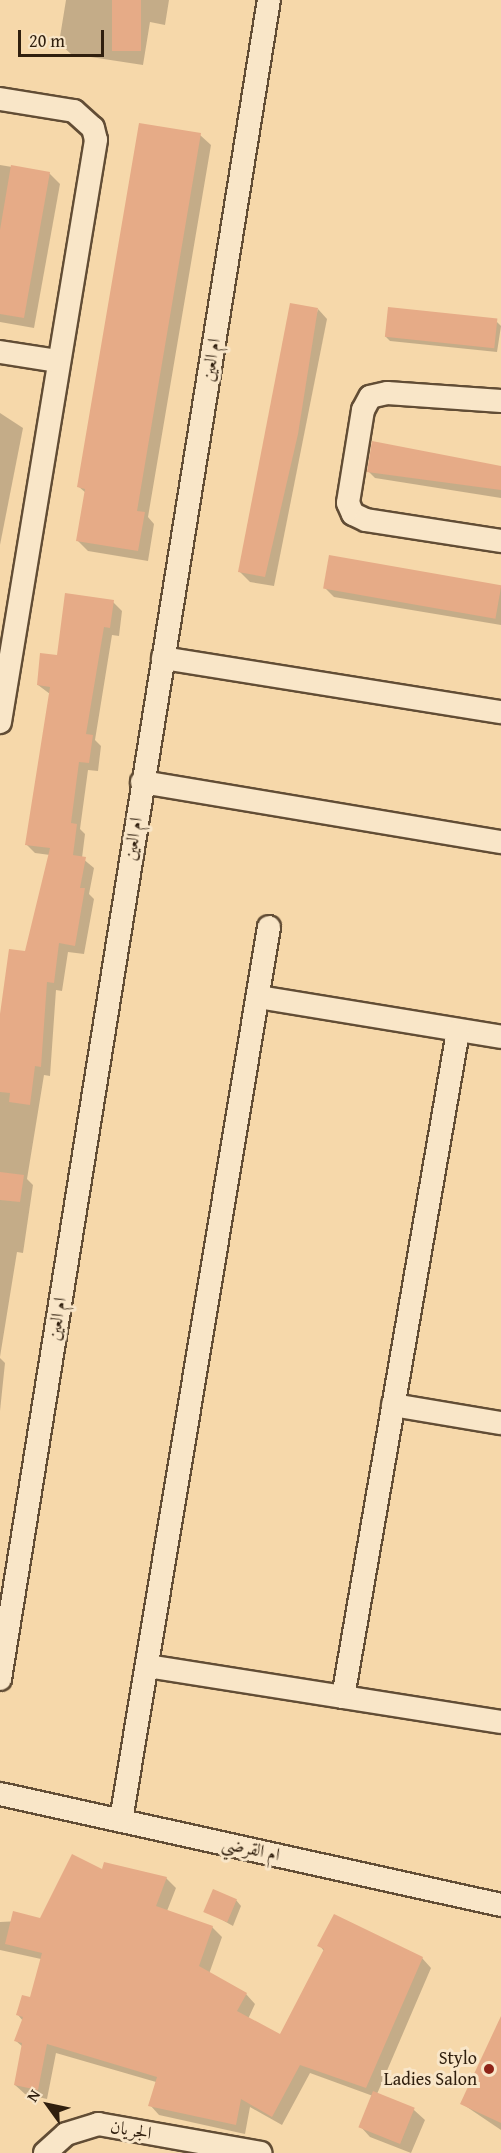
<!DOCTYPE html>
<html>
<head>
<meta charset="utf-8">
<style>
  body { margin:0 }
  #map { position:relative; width:501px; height:2153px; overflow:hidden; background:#f6d8aa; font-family:"Gentium Book Plus",Amiri,serif }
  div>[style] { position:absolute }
  .shadow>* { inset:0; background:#0003 }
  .building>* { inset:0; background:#e6ab87; transform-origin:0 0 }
  .roads { filter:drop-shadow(2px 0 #624d35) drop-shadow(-2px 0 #624d35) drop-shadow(0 2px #624d35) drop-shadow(0 -2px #624d35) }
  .street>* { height:22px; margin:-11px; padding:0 11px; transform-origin:11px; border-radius:11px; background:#f9e6c8 }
  .dots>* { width:16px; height:16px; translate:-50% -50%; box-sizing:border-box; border:3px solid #f9e6c8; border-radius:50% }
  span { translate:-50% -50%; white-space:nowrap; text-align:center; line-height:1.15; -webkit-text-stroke:6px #f9e6c8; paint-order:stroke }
  .street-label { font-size:18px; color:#301f0e }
  .poi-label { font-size:18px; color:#301f0e }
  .right { translate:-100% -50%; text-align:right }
  .north { position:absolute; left:18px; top:2075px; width:60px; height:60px; -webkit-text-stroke:4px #f9e6c8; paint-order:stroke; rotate:303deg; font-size:16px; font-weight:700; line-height:24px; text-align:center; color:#301f0e }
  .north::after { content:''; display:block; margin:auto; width:21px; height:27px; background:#301f0e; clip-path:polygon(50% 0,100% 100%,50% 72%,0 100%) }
  .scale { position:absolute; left:18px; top:30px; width:86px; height:27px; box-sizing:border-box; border:3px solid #301f0e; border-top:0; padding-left:8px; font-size:18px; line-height:21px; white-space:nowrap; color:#301f0e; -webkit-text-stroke:4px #f9e6c8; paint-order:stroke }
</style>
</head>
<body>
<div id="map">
  <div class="shadow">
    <div style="clip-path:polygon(66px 0,169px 0,165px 25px,150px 22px,143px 65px,71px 54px,59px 43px)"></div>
    <div style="clip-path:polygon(200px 135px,211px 145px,148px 517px,154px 524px,148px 561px,88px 551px,77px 540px,86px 493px,79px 487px)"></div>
    <div style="clip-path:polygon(0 165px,49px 173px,60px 184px,34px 328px,0 322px)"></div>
    <div style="clip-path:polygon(318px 309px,327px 319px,274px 586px,250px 582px,240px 572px)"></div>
    <div style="clip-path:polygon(496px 321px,501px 326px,497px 352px,390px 341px,385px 336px)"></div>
    <div style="clip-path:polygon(0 413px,23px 428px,0 545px)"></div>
    <div style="clip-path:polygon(501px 466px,501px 498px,375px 478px,368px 471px)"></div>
    <div style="clip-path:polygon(501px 587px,501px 625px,334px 597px,325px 588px)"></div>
    <div style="clip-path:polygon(113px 602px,122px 611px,119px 636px,112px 635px,95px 740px,101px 746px,98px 771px,88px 770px,80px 829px,85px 834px,82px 858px,94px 868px,89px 894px,94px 899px,84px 954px,68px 952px,62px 991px,56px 990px,50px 1076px,44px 1075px,27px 1179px,33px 1185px,23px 1253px,17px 1252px,0 1357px,0 1024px,26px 952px,50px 855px,35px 853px,26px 844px,50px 694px,38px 685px,58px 657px)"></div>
    <div style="clip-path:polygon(0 1358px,5px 1363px,0 1411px)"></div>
    <div style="clip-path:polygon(103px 1871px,166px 1878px,176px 1888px,167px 1911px,212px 1927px,222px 1937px,209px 1974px,246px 1994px,255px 2004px,248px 2019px,281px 2036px,324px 1951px,319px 1945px,422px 1958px,431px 1968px,377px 2094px,414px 2110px,425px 2120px,411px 2153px,370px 2137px,360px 2126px,373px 2096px,310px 2073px,282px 2125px,250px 2107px,245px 2134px,159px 2115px,150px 2105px,156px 2082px,56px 2053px,47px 2099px,25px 2094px,15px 2085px,23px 2047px,16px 2041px,23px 2021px,18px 2015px,31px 1999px,41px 1959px,0 1950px,0 1922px,41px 1920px)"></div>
    <div style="clip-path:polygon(236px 1900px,241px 1906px,233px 1926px,206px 1911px)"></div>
    <div style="clip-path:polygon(501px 2036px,501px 2130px,461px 2103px)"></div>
  </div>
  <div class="building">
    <div style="left:112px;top:0;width:29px;height:51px"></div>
    <div style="clip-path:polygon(139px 123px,201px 133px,137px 511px,145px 512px,138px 551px,76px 541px,85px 489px,77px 487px)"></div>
    <div style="clip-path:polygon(11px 165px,50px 172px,24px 318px,0 314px,0 230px)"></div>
    <div style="clip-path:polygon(290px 303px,318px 308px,298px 434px,265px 577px,238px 572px)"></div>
    <div style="left:388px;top:307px;width:110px;height:30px;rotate:6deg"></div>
    <div style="clip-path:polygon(372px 441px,501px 466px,501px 490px,367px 472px)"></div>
    <div style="left:329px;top:555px;width:175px;height:34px;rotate:10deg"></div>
    <div style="clip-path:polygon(65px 593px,114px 600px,110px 628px,104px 627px,86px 734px,93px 735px,89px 763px,79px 762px,71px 823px,77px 824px,73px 855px,86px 857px,80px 888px,85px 888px,75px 946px,59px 943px,54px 983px,47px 982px,41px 1067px,35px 1066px,30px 1105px,9px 1102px,10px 1093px,0 1092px,0 1014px,9px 949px,25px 951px,50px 848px,25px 845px,50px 687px,37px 685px,40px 653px,57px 655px)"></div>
    <div style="clip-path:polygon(0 1172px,24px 1175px,20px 1202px,0 1200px)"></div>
    <div style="clip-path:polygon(72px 1854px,102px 1869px,104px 1862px,167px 1877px,156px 1906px,213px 1926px,199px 1966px,247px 1993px,237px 2011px,280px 2034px,324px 1949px,317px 1946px,334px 1914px,423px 1957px,366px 2088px,300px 2065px,272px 2117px,241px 2099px,236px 2125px,148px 2106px,157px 2077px,47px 2044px,38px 2090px,14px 2085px,22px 2043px,14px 2041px,23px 2017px,16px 2015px,22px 1995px,30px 1997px,42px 1953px,5px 1944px,13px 1911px,40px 1918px)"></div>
    <div style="left:213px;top:1889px;width:26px;height:25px;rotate:23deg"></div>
    <div style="clip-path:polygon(501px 2016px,501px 2123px,460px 2104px)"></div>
    <div style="left:373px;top:2091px;width:45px;height:39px;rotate:22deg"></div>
  </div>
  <div class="roads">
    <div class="street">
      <div style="left:0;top:99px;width:75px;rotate:9.2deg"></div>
      <div style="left:74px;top:111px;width:25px;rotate:42deg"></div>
      <div style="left:93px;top:128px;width:12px;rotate:76deg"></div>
      <div style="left:96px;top:140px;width:590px;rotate:99.37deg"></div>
      <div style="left:0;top:352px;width:59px;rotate:8.8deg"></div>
      <div style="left:501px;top:401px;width:114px;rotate:-176deg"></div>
      <div style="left:387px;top:393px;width:17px;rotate:167deg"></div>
      <div style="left:370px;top:397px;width:15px;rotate:118deg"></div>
      <div style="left:363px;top:410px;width:94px;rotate:99.2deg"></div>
      <div style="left:348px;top:503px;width:12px;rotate:66deg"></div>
      <div style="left:353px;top:514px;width:14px;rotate:25deg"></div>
      <div style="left:366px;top:520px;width:137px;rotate:8.8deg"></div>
      <div style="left:163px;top:658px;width:342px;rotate:9.1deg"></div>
      <div style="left:142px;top:782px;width:364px;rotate:9.5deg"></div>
      <div style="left:258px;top:997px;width:246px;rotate:9.3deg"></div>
      <div style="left:393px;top:1405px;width:109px;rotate:9.5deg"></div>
      <div style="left:148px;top:1666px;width:357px;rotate:9deg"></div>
      <div style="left:0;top:1679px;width:1700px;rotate:-80.9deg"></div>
      <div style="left:343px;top:1697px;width:676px;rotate:-80.2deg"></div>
      <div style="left:0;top:1794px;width:513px;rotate:12.49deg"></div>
      <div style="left:121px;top:1820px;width:905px;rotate:-80.59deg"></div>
      <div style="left:45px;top:2153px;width:28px;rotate:-42deg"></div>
      <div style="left:66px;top:2134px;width:34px;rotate:-17deg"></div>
      <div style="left:98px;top:2124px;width:165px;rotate:10.1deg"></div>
    </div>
  </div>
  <div class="dots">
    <div style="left:489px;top:2069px;background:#8f2418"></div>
  </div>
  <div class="street-label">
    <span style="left:211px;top:360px;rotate:-81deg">ام العين</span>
    <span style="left:133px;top:839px;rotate:-81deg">ام العين</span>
    <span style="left:57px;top:1319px;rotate:-81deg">ام العين</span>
    <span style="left:251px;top:1849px;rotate:12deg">ام القرضي</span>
    <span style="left:131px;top:2130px;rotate:10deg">الجريان</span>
  </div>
  <div class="poi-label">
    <span class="right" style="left:477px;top:2069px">Stylo<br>Ladies Salon</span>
  </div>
  <div class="north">N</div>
  <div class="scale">20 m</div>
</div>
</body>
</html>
